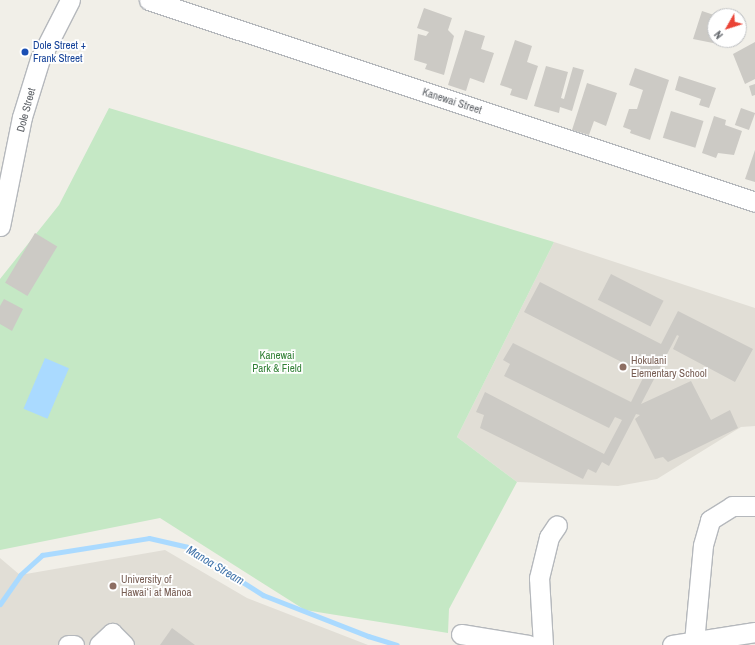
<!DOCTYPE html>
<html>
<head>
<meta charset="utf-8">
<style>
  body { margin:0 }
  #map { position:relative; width:755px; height:645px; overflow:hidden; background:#f1efe8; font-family:"Archivo Narrow",sans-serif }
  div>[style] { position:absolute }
  .education>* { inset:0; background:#e1ded6 }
  .green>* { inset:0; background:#c5e8c5 }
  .water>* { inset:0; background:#aadaff; transform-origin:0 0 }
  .stream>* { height:5px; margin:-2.5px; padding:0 2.5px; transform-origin:2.5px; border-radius:2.5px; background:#aadaff }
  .building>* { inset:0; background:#cccac5; transform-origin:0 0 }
  .roads { filter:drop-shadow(1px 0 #b5b8bc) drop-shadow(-1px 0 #b5b8bc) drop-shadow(0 1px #b5b8bc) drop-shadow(0 -1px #b5b8bc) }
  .minor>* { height:19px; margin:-9.5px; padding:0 9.5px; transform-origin:9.5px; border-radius:9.5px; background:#fff }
  .dots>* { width:11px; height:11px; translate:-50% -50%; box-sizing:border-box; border:2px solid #fff; border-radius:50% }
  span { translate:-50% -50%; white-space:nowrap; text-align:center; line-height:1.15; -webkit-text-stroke:3.5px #fff; paint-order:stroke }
  .transit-label { font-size:11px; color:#164399 }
  .left { translate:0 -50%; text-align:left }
  .street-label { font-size:11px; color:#5f6368 }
  .park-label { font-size:11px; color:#348238 }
  .education-label { font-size:11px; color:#785e54 }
  .water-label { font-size:12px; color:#4174aa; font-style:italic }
  .north { position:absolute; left:707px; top:8px; width:40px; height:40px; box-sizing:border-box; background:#fff; border:1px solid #bfc1c3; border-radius:50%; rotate:231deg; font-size:11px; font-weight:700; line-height:16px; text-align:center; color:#5f6368 }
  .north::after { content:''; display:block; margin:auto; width:14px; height:18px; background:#ea4335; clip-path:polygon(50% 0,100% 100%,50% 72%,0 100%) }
</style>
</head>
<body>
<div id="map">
  <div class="education">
    <div style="clip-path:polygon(554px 242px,755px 308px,755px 426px,741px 427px,657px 479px,618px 486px,517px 482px,457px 437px)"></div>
    <div style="clip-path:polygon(165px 550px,247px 598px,368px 645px,0 645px,0 558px,20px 575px)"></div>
  </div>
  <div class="green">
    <div style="clip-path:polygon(109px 108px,554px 242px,457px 437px,517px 482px,449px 609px,448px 633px,305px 610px,160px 518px,0 550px,0 279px,59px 205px)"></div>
  </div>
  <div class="water">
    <div style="left:45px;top:358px;width:26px;height:55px;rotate:23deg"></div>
  </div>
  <div class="stream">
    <div style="left:0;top:604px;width:35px;rotate:-55deg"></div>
    <div style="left:20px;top:575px;width:30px;rotate:-42deg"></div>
    <div style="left:42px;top:555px;width:108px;rotate:-9deg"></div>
    <div style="left:149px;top:538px;width:39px;rotate:13deg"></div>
    <div style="left:187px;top:547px;width:90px;rotate:32.3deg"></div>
    <div style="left:263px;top:595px;width:113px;rotate:21.3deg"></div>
    <div style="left:368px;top:636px;width:30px;rotate:17deg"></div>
  </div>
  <div class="building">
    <div style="clip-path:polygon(424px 8px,452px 18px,448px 30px,454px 36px,444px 75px,425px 69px,427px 64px,414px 60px,418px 34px,426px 36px,429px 32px,417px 28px)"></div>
    <div style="clip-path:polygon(702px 11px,714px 15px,715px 40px,725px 40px,723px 45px,693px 39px)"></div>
    <div style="clip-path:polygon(465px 30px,485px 36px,481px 49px,494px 53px,484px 83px,470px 78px,466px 91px,448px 85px)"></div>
    <div style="clip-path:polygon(515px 40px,532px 46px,527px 62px,538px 66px,527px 100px,510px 95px,512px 89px,500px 85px)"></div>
    <div style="clip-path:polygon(755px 42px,755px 79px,745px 84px,733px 54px)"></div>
    <div style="clip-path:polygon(546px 66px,568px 72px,561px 98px,564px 99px,573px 67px,584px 70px,572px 111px,560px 107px,559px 113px,534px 106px)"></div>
    <div style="clip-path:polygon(635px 68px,669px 80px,650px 140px,630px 133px,631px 130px,623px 127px,629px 109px,637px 109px,643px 90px,629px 85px)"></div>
    <div style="clip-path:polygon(679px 76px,716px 88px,709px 108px,699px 105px,701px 99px,675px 90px)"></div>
    <div style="clip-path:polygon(587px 83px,617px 93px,606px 126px,594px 121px,589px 135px,572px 130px)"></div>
    <div style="clip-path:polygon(755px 84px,755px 95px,752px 96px,749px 86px)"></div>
    <div style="left:741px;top:108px;width:15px;height:18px;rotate:20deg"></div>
    <div style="left:671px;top:111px;width:34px;height:28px;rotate:17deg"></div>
    <div style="clip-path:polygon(714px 116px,726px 120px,725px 125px,742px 131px,734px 155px,718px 153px,716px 158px,702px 153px)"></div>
    <div style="clip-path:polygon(755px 150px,755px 182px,745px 179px)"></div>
    <div style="left:35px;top:233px;width:26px;height:58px;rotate:31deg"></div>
    <div style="left:611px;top:274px;width:59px;height:29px;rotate:27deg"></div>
    <div style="clip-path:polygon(540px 282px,661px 344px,678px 311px,753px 349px,735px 382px,673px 349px,679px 336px,677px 335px,641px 404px,691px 381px,711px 420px,730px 410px,738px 428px,668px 462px,663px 457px,655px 459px,635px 419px,640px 415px,636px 414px,609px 466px,602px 462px,596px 473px,588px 469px,583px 479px,480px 428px,484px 415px,476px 412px,485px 392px,604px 454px,622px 420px,615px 417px,609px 428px,504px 376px,510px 364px,503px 360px,513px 343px,631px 402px,645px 374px,524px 312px)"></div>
    <div style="clip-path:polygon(4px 299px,23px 309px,12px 331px,0 324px,0 306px)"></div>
    <div style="clip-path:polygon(172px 628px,195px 645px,160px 645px)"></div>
  </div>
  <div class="roads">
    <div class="minor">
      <div style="left:149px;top:0;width:639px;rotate:18.43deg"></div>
      <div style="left:0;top:226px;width:111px;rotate:-78.6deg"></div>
      <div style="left:22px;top:117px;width:61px;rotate:-72.8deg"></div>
      <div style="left:40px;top:59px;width:66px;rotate:-63deg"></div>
      <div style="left:461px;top:634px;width:68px;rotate:9.3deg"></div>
      <div style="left:694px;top:642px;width:97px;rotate:-84.7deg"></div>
      <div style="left:703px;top:545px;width:26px;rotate:-74deg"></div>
      <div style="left:710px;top:520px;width:26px;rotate:-32deg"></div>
      <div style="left:732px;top:506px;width:23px"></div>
      <div style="left:68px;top:645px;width:6px"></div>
      <div style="left:99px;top:645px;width:18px;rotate:-43deg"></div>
      <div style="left:112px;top:633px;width:17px;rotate:45deg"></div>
      <div style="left:543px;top:645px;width:67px;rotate:-93.4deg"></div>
      <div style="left:539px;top:578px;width:42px;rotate:-76.3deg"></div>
      <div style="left:549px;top:537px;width:14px;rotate:-56deg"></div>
      <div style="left:672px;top:645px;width:84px;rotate:-8.9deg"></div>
    </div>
  </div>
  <div class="dots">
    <div style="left:25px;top:52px;background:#1a4fb4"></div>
    <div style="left:623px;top:367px;background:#8d6e63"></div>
    <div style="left:113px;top:586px;background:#8d6e63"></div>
  </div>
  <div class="transit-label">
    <span class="left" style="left:33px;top:52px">Dole Street +<br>Frank Street</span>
  </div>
  <div class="street-label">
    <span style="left:452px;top:101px;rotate:18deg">Kanewai Street</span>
    <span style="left:26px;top:110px;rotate:-75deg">Dole Street</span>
  </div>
  <div class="park-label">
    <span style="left:277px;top:362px">Kanewai<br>Park &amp; Field</span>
  </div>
  <div class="education-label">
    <span class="left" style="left:631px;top:367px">Hokulani<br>Elementary School</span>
    <span class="left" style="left:121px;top:586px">University of<br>Hawaiʻi at Mānoa</span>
  </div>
  <div class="water-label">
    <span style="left:215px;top:566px;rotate:31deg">Manoa Stream</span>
  </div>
  <div class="north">N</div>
</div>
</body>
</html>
